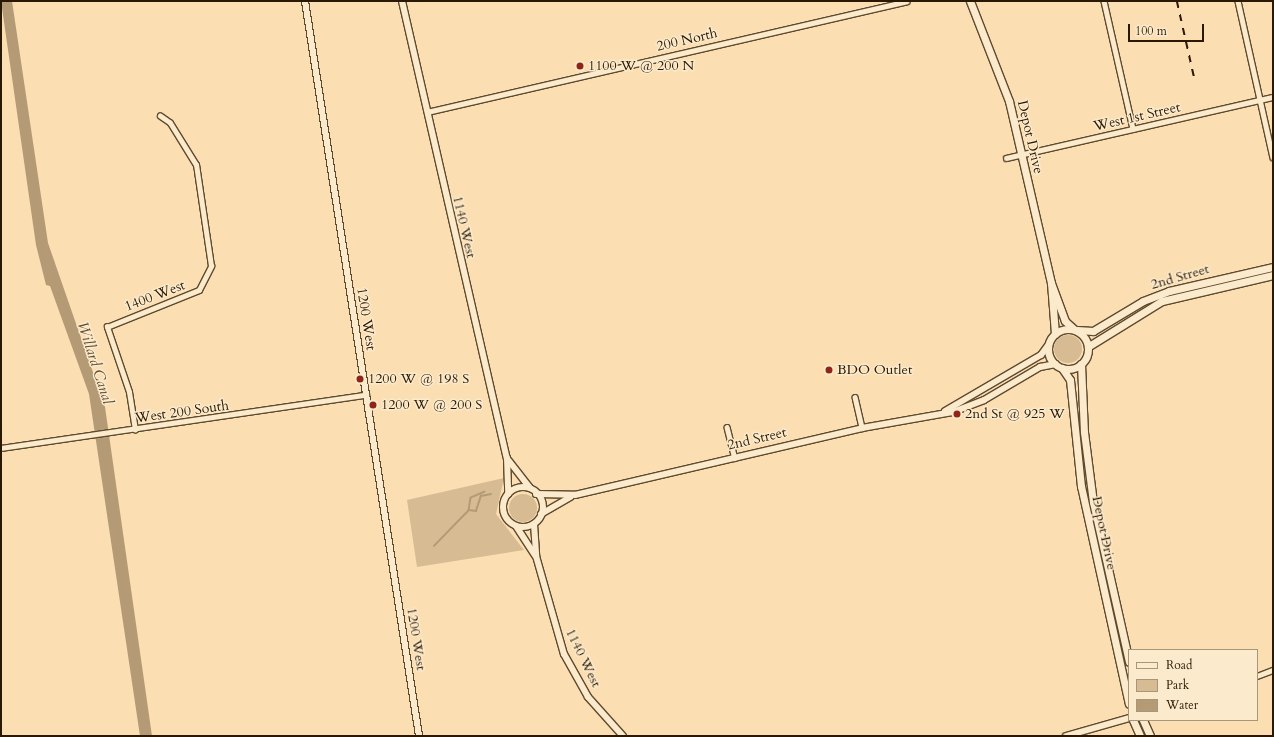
<!DOCTYPE html>
<html>
<head>
<meta charset="utf-8">
<style>
  body { margin:0 }
  #map { position:relative; width:1274px; height:737px; overflow:hidden; background:#fbdeb1; font-family:Cardo,serif }
  div>[style] { position:absolute }
  .green>* { inset:0; background:#d7bc93 }
  .round { border-radius:50% }
  .water>* { inset:0; background:#b49b76 }
  .stream>* { height:1.5px; margin:-0.75px; padding:0 0.75px; transform-origin:0.75px; border-radius:0.75px; background:#b49b76 }
  .roads { filter:drop-shadow(1px 0 #5e4a2e) drop-shadow(-1px 0 #5e4a2e) drop-shadow(0 1px #5e4a2e) drop-shadow(0 -1px #5e4a2e) }
  .minor>* { height:4.5px; margin:-2.25px; padding:0 2.25px; transform-origin:2.25px; border-radius:2.25px; background:#fceacc }
  .tertiary>* { height:6px; margin:-3px; padding:0 3px; transform-origin:3px; border-radius:3px; background:#fceacc }
  .tertiary>.ring { margin:-3px; padding:0; box-sizing:content-box; background:none; border:6px solid #fceacc; border-radius:50% }
  .secondary>* { height:7px; margin:-3.5px; padding:0 3.5px; transform-origin:3.5px; border-radius:3.5px; background:#fceacc }
  .secondary>.ring { margin:-3.5px; padding:0; box-sizing:content-box; background:none; border:7px solid #fceacc; border-radius:50% }
  .rail>* { height:1.5px; margin-top:-0.75px; transform-origin:0; background:repeating-linear-gradient(90deg,#2a1802 0 7px,transparent 0 14px) }
  .dots>* { width:11px; height:11px; translate:-50% -50%; box-sizing:border-box; border:2px solid #fceacc; border-radius:50% }
  span { translate:-50% -50%; white-space:nowrap; text-align:center; line-height:1.15; -webkit-text-stroke:3px #fceacc; paint-order:stroke }
  .street-label { font-size:14px; color:#2a1802 }
  .poi-label { font-size:14px; color:#2a1802 }
  .left { translate:0 -50%; text-align:left }
  .water-label { font-size:15px; color:#614c30; font-style:italic }
  .frame { position:absolute; inset:0; border:2px solid #2a1802; pointer-events:none }
  .legend { position:absolute; left:1128px; top:649px; width:130px; height:72px; box-sizing:border-box; background:#fceacc; border:1px solid #a8967b; margin:0; padding:5px 7px; list-style:none; font-size:12px; color:#2a1802 }
  .legend li { display:flex; align-items:center; gap:8px; height:20px }
  .legend b { width:20px; border:1px solid #a8967b }
  .scale { position:absolute; left:1128px; top:24px; width:76px; height:18px; box-sizing:border-box; border:2px solid #2a1802; border-top:0; padding-left:5px; font-size:12px; line-height:14px; white-space:nowrap; color:#2a1802; -webkit-text-stroke:3px #fceacc; paint-order:stroke }
</style>
</head>
<body>
<div id="map">
  <div class="green">
    <div class="round" style="left:1054px;top:335px;width:28px;height:28px"></div>
    <div style="clip-path:polygon(504px 478px,496px 514px,524px 550px,417px 567px,407px 500px)"></div>
    <div class="round" style="left:509px;top:494px;width:28px;height:28px"></div>
  </div>
  <div class="water">
    <div style="clip-path:polygon(1px 1px,12px 1px,48px 243px,105px 407px,152px 736px,140px 736px,89px 394px,50px 286px,46px 285px,36px 245px)"></div>
  </div>
  <div class="stream">
    <div style="left:485px;top:492px;width:15px;rotate:157deg"></div>
    <div style="left:471px;top:498px;width:12px;rotate:99deg"></div>
    <div style="left:469px;top:510px;width:7px;rotate:8deg"></div>
    <div style="left:476px;top:511px;width:16px;rotate:-72deg"></div>
    <div style="left:481px;top:496px;width:10px;rotate:-11deg"></div>
    <div style="left:434px;top:546px;width:50px;rotate:-45.8deg"></div>
  </div>
  <div class="roads">
    <div class="minor">
      <div style="left:1104px;top:1px;width:131px;rotate:77.2deg"></div>
      <div style="left:1238px;top:1px;width:160px;rotate:77.4deg"></div>
      <div style="left:427px;top:112px;width:492px;rotate:-13deg"></div>
      <div style="left:1006px;top:158px;width:274px;rotate:-12.9deg"></div>
      <div style="left:855px;top:397px;width:32px;rotate:77deg"></div>
      <div style="left:727px;top:427px;width:32px;rotate:76deg"></div>
      <div style="left:135px;top:430px;width:38px;rotate:-99deg"></div>
      <div style="left:129px;top:392px;width:69px;rotate:-108.7deg"></div>
      <div style="left:107px;top:327px;width:99px;rotate:-21.9deg"></div>
      <div style="left:199px;top:290px;width:27px;rotate:-63deg"></div>
      <div style="left:211px;top:266px;width:102px;rotate:-98.4deg"></div>
      <div style="left:196px;top:165px;width:49px;rotate:-121.8deg"></div>
      <div style="left:170px;top:123px;width:12px;rotate:-145deg"></div>
      <div style="left:1px;top:448px;width:369px;rotate:-8.3deg"></div>
      <div style="left:1257px;top:676px;width:17px;rotate:-21deg"></div>
    </div>
    <div class="tertiary">
      <div style="left:305px;top:1px;width:744px;rotate:81.18deg"></div>
      <div style="left:402px;top:1px;width:469px;rotate:77.1deg"></div>
      <div style="left:507px;top:458px;width:36px;rotate:88deg"></div>
      <div style="left:945px;top:411px;width:111px;rotate:-30.3deg"></div>
      <div style="left:1041px;top:355px;width:14px;rotate:-54deg"></div>
      <div style="left:509px;top:461px;width:34px;rotate:52deg"></div>
      <div class="ring" style="left:503px;top:487px;width:34px;height:34px"></div>
      <div style="left:536px;top:494px;width:39px;rotate:1deg"></div>
      <div style="left:575px;top:495px;width:295px;rotate:-13.1deg"></div>
      <div style="left:862px;top:428px;width:92px;rotate:-10deg"></div>
      <div style="left:953px;top:412px;width:33px;rotate:-21deg"></div>
      <div style="left:984px;top:400px;width:65px;rotate:-30.5deg"></div>
      <div style="left:1040px;top:367px;width:16px;rotate:-11deg"></div>
      <div style="left:541px;top:514px;width:34px;rotate:-30deg"></div>
      <div style="left:534px;top:524px;width:32px;rotate:86deg"></div>
      <div style="left:536px;top:556px;width:102px;rotate:74.1deg"></div>
      <div style="left:564px;top:654px;width:49px;rotate:60.8deg"></div>
      <div style="left:588px;top:697px;width:52px;rotate:48.1deg"></div>
      <div style="left:516px;top:526px;width:35px;rotate:57deg"></div>
      <div style="left:1066px;top:736px;width:66px;rotate:-15.9deg"></div>
    </div>
    <div class="secondary">
      <div style="left:970px;top:1px;width:107px;rotate:68.7deg"></div>
      <div style="left:1009px;top:101px;width:187px;rotate:77deg"></div>
      <div style="left:1051px;top:283px;width:51px;rotate:85.5deg"></div>
      <div style="left:1051px;top:283px;width:40px;rotate:69.8deg"></div>
      <div style="left:1065px;top:321px;width:12px;rotate:42deg"></div>
      <div class="ring" style="left:1048px;top:329px;width:33px;height:33px"></div>
      <div style="left:1077px;top:330px;width:16px;rotate:4deg"></div>
      <div style="left:1093px;top:331px;width:58px;rotate:-31deg"></div>
      <div style="left:1143px;top:301px;width:28px;rotate:-21deg"></div>
      <div style="left:1169px;top:291px;width:107px;rotate:-13deg"></div>
      <div style="left:1089px;top:346px;width:86px;rotate:-31.7deg"></div>
      <div style="left:1162px;top:301px;width:114px;rotate:-13.2deg"></div>
      <div style="left:1081px;top:364px;width:68px;rotate:87.5deg"></div>
      <div style="left:1084px;top:432px;width:71px;rotate:82.7deg"></div>
      <div style="left:1093px;top:502px;width:164px;rotate:77.3deg"></div>
      <div style="left:1062px;top:368px;width:14px;rotate:56deg"></div>
      <div style="left:1070px;top:380px;width:107px;rotate:84.1deg"></div>
      <div style="left:1081px;top:486px;width:223px;rotate:77.6deg"></div>
      <div style="left:1133px;top:720px;width:17px;rotate:66deg"></div>
      <div style="left:1143px;top:720px;width:17px;rotate:66deg"></div>
    </div>
  </div>
  <div class="rail">
    <div style="left:1177px;top:1px;width:82px;rotate:77.3deg"></div>
  </div>
  <div class="dots">
    <div style="left:580px;top:66px;background:#8f2418"></div>
    <div style="left:829px;top:370px;background:#8f2418"></div>
    <div style="left:360px;top:379px;background:#8f2418"></div>
    <div style="left:373px;top:405px;background:#8f2418"></div>
    <div style="left:957px;top:414px;background:#8f2418"></div>
  </div>
  <div class="street-label">
    <span style="left:687px;top:40px;rotate:-13deg">200 North</span>
    <span style="left:1137px;top:117px;rotate:-13deg">West 1st Street</span>
    <span style="left:1030px;top:137px;rotate:77deg">Depot Drive</span>
    <span style="left:464px;top:227px;rotate:77deg">1140 West</span>
    <span style="left:1180px;top:277px;rotate:-16deg">2nd Street</span>
    <span style="left:155px;top:296px;rotate:-21deg">1400 West</span>
    <span style="left:366px;top:319px;rotate:81deg">1200 West</span>
    <span style="left:182px;top:412px;rotate:-8deg">West 200 South</span>
    <span style="left:757px;top:439px;rotate:-13deg">2nd Street</span>
    <span style="left:1104px;top:533px;rotate:78deg">Depot Drive</span>
    <span style="left:416px;top:639px;rotate:81deg">1200 West</span>
    <span style="left:583px;top:658px;rotate:64deg">1140 West</span>
  </div>
  <div class="poi-label">
    <span class="left" style="left:588px;top:66px">1100 W @ 200 N</span>
    <span class="left" style="left:837px;top:370px">BDO Outlet</span>
    <span class="left" style="left:368px;top:379px">1200 W @ 198 S</span>
    <span class="left" style="left:381px;top:405px">1200 W @ 200 S</span>
    <span class="left" style="left:965px;top:414px">2nd St @ 925 W</span>
  </div>
  <div class="water-label">
    <span style="left:95px;top:363px;rotate:72deg">Willard Canal</span>
  </div>
  <div class="frame"></div>
  <ul class="legend">
  <li><b style="height:5px;background:#fceacc"></b>Road</li>
  <li><b style="height:11px;background:#d7bc93"></b>Park</li>
  <li><b style="height:11px;background:#b49b76"></b>Water</li>
  </ul>
  <div class="scale">100 m</div>
</div>
</body>
</html>
